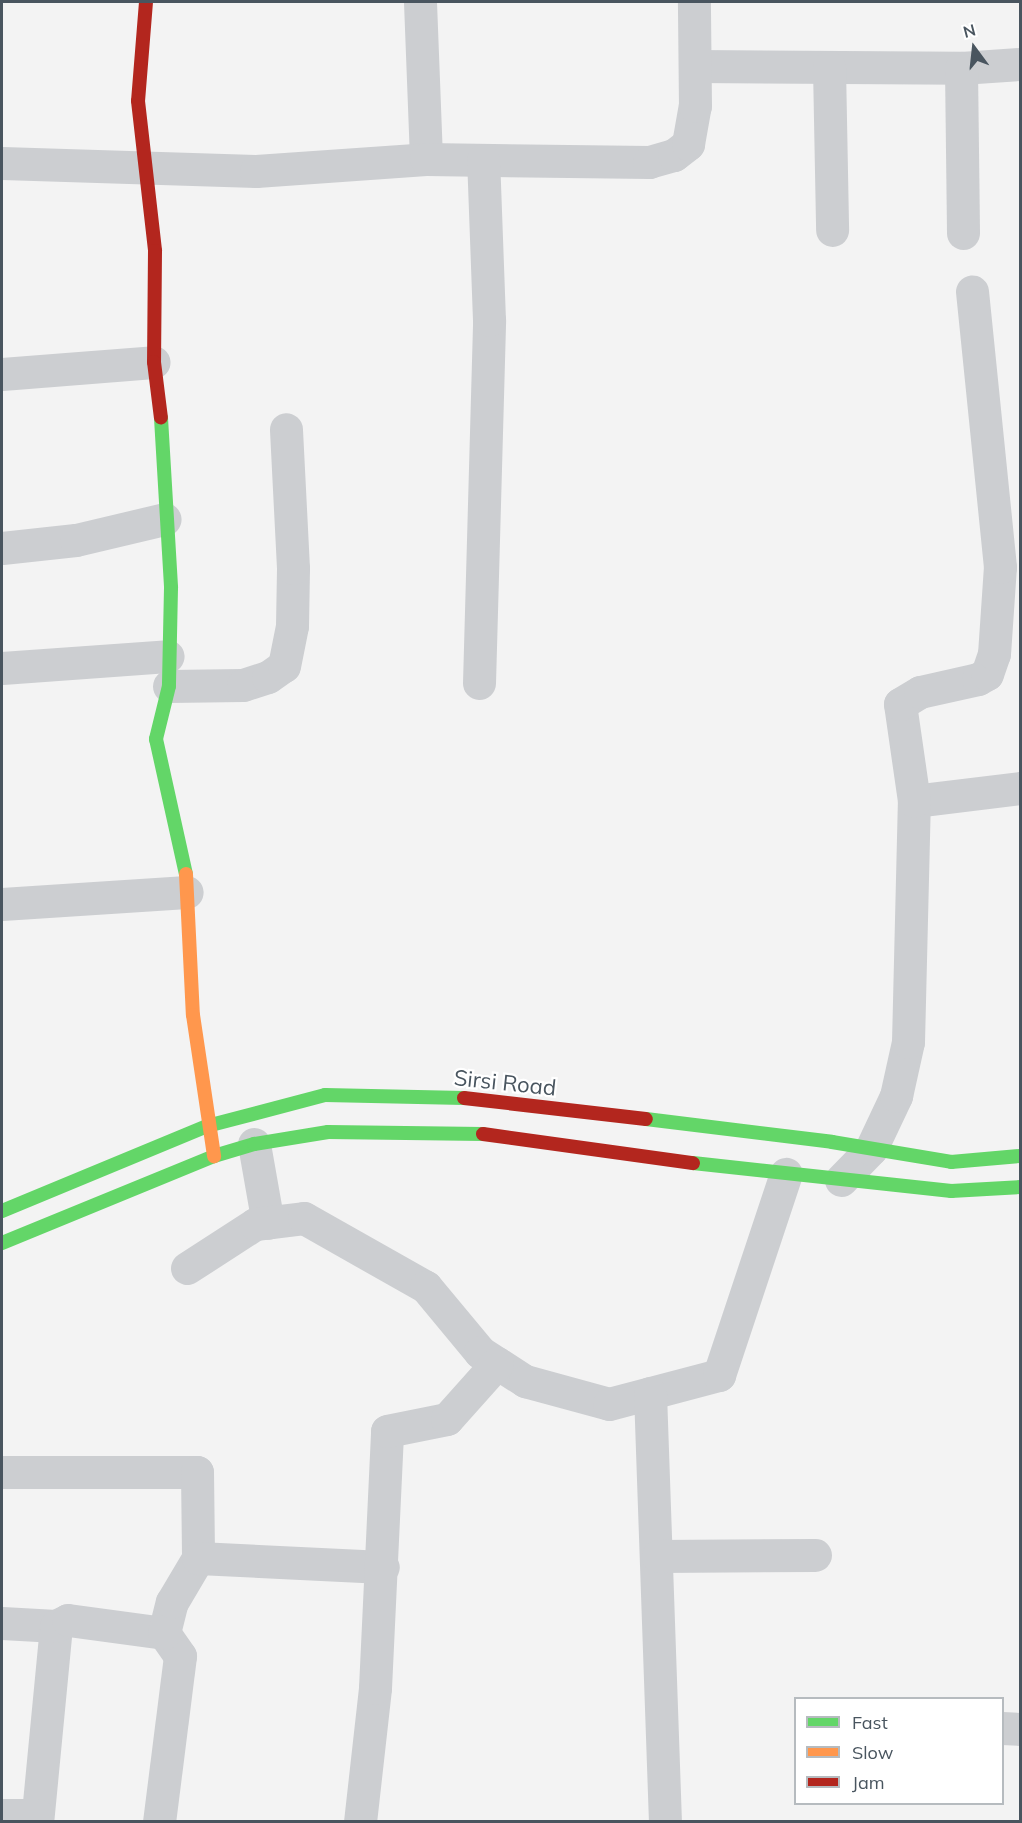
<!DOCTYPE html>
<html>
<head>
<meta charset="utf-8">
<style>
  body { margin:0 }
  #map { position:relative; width:1022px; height:1823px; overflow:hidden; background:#f3f3f3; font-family:Mulish,sans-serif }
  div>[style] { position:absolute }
  .street>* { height:33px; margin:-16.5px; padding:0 16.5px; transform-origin:16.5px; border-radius:16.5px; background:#ccced1 }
  .fast>* { height:14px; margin:-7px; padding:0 7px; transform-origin:7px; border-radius:7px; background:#63d668 }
  .slow>* { height:14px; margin:-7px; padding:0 7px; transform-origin:7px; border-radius:7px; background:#ff974d }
  .jam>* { height:14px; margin:-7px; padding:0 7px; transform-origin:7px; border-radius:7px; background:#b3261e }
  span { translate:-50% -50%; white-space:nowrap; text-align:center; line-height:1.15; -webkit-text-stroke:4.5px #fff; paint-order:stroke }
  .street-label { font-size:22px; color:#49555f }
  .frame { position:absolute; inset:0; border:3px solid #49555f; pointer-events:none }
  .legend { position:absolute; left:794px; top:1697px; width:210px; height:108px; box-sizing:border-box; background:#fff; border:2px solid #b6bbbf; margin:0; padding:8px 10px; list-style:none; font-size:18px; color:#49555f }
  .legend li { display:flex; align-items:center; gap:12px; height:30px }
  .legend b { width:30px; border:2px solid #b6bbbf }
  .north { position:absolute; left:944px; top:18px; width:60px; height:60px; -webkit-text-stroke:4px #fff; paint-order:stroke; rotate:345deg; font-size:16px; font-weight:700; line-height:24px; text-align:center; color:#49555f }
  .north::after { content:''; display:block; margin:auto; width:21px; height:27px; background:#49555f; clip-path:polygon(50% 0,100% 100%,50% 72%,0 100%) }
</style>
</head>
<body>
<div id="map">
  <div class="street">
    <div style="left:420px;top:2px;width:157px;rotate:87.8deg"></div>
    <div style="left:695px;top:66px;width:266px;rotate:0.4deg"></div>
    <div style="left:961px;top:68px;width:59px;rotate:-3.9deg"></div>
    <div style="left:829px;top:67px;width:163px;rotate:88.9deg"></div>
    <div style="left:961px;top:68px;width:165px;rotate:89.3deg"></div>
    <div style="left:2px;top:163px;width:254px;rotate:1.8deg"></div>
    <div style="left:256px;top:171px;width:170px;rotate:-4deg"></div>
    <div style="left:426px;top:159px;width:223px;rotate:0.8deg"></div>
    <div style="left:649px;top:162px;width:26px;rotate:-16deg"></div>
    <div style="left:674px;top:155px;width:18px;rotate:-38deg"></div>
    <div style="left:688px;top:144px;width:39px;rotate:-80deg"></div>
    <div style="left:695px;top:106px;width:104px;rotate:-90.6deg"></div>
    <div style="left:2px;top:374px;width:152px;rotate:-4.5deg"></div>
    <div style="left:2px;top:548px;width:74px;rotate:-6.2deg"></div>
    <div style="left:76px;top:540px;width:91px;rotate:-13.3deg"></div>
    <div style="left:2px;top:668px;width:166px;rotate:-4.1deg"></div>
    <div style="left:479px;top:683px;width:363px;rotate:-88.4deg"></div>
    <div style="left:489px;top:320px;width:160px;rotate:-92.1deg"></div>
    <div style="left:169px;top:686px;width:74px;rotate:-0.8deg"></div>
    <div style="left:243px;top:685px;width:26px;rotate:-18deg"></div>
    <div style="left:268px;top:677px;width:19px;rotate:-35deg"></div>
    <div style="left:284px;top:666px;width:41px;rotate:-78.7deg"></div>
    <div style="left:292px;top:626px;width:58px;rotate:-89deg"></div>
    <div style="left:293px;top:568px;width:139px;rotate:-92.9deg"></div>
    <div style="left:914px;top:801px;width:107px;rotate:-7deg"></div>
    <div style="left:2px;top:904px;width:185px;rotate:-3.7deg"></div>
    <div style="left:254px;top:1144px;width:80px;rotate:80deg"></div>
    <div style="left:841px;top:1180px;width:43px;rotate:-45.9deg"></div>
    <div style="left:871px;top:1149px;width:59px;rotate:-64.7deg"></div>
    <div style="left:896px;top:1096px;width:55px;rotate:-77.5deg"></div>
    <div style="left:908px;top:1042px;width:241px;rotate:-88.6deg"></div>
    <div style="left:914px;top:801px;width:98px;rotate:-98.2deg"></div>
    <div style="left:900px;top:704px;width:23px;rotate:-31deg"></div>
    <div style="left:920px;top:692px;width:59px;rotate:-12.6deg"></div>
    <div style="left:978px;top:679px;width:10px;rotate:-29deg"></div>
    <div style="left:987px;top:674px;width:21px;rotate:-71deg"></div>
    <div style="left:994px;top:654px;width:87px;rotate:-86.1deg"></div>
    <div style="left:1000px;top:567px;width:277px;rotate:-95.8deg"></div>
    <div style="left:187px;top:1268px;width:81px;rotate:-32.9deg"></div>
    <div style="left:255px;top:1224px;width:49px;rotate:-7deg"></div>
    <div style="left:304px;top:1218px;width:140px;rotate:29.5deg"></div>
    <div style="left:426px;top:1287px;width:85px;rotate:50.3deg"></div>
    <div style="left:480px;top:1352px;width:54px;rotate:32.8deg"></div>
    <div style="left:525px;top:1381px;width:87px;rotate:15.3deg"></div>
    <div style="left:609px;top:1404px;width:114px;rotate:-14.8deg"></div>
    <div style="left:719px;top:1375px;width:212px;rotate:-71.6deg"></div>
    <div style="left:650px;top:1393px;width:429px;rotate:88deg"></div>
    <div style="left:2px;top:1472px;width:195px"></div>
    <div style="left:197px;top:1472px;width:86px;rotate:89.3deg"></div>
    <div style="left:658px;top:1556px;width:157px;rotate:-0.4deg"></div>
    <div style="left:2px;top:1623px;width:54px;rotate:3.2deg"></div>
    <div style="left:56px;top:1626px;width:197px;rotate:95.5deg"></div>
    <div style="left:56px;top:1626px;width:13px;rotate:-27deg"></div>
    <div style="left:68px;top:1620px;width:97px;rotate:7.7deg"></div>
    <div style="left:164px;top:1633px;width:28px;rotate:55deg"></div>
    <div style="left:180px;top:1656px;width:167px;rotate:97.2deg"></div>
    <div style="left:164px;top:1633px;width:32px;rotate:-76deg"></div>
    <div style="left:172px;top:1602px;width:51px;rotate:-59.4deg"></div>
    <div style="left:198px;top:1558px;width:185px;rotate:2.8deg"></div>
    <div style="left:1002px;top:1728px;width:18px;rotate:3deg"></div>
    <div style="left:2px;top:1815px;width:35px"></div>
    <div style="left:360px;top:1822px;width:135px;rotate:-83.6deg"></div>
    <div style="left:375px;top:1688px;width:257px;rotate:-87.3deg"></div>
    <div style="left:387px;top:1431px;width:61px;rotate:-11.3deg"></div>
    <div style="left:447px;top:1419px;width:75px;rotate:-48.2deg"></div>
  </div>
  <div class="fast">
    <div style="left:161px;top:418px;width:170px;rotate:86.6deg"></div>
    <div style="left:171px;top:588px;width:98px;rotate:91.2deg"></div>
    <div style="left:169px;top:686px;width:55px;rotate:103.8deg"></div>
    <div style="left:156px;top:739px;width:138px;rotate:77.5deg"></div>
    <div style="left:646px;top:1119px;width:187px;rotate:7deg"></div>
    <div style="left:832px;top:1142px;width:121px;rotate:9.5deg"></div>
    <div style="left:951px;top:1162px;width:69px;rotate:-5deg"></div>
    <div style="left:693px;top:1163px;width:260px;rotate:6.2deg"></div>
    <div style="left:951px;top:1191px;width:69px;rotate:-3.3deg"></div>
    <div style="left:2px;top:1211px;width:222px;rotate:-22.5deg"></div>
    <div style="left:207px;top:1126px;width:122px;rotate:-14.7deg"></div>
    <div style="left:325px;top:1095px;width:139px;rotate:1.2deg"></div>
    <div style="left:2px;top:1243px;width:229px;rotate:-22.3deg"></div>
    <div style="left:214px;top:1156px;width:42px;rotate:-16.7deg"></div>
    <div style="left:254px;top:1144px;width:75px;rotate:-9.2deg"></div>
    <div style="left:328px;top:1132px;width:155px;rotate:0.7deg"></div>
  </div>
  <div class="slow">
    <div style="left:186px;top:874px;width:141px;rotate:87.2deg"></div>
    <div style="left:193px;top:1015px;width:143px;rotate:81.5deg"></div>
  </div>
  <div class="jam">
    <div style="left:146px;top:2px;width:99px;rotate:94.6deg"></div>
    <div style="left:138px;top:101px;width:151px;rotate:83.5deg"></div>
    <div style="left:155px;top:251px;width:111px;rotate:90.5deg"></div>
    <div style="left:154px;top:362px;width:56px;rotate:82.9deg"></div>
    <div style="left:464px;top:1098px;width:183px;rotate:6.6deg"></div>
    <div style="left:483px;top:1134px;width:212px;rotate:7.9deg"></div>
  </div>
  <div class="street-label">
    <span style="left:505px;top:1083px;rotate:6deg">Sirsi Road</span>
  </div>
  <div class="frame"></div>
  <ul class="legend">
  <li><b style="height:8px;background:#63d668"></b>Fast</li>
  <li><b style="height:8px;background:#ff974d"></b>Slow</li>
  <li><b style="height:8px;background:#b3261e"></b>Jam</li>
  </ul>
  <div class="north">N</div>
</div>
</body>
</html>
